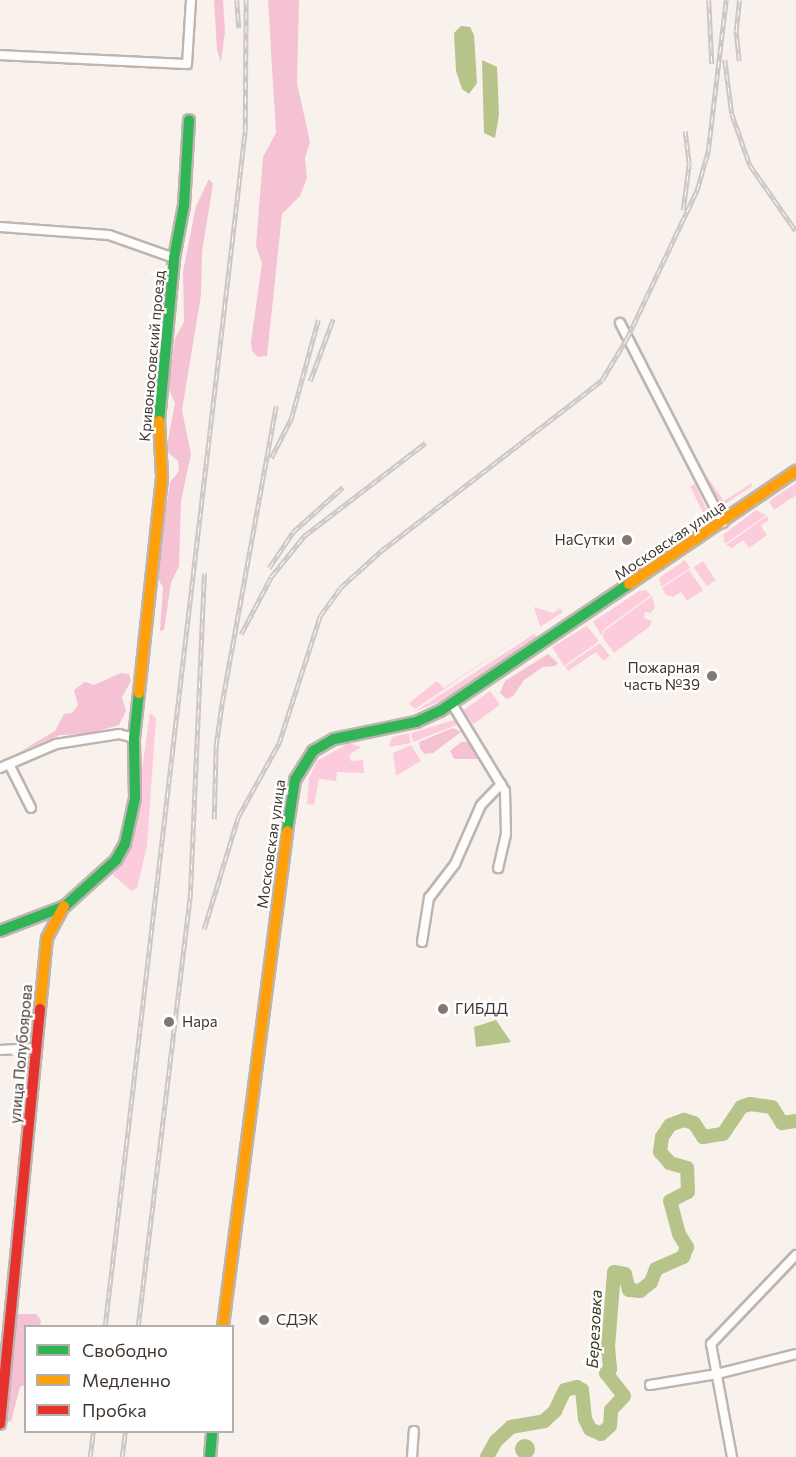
<!DOCTYPE html>
<html>
<head>
<meta charset="utf-8">
<style>
  body { margin:0 }
  #map { position:relative; width:796px; height:1457px; overflow:hidden; background:#f9f1ec; font-family:Commissioner,sans-serif }
  div>[style] { position:absolute }
  .green>* { inset:0; background:#fcccdc; transform-origin:0 0 }
  .forest>* { inset:0; background:#f5c2d3 }
  .water>* { inset:0; background:#b6c489 }
  .round { border-radius:50% }
  .river>* { height:14px; margin:-7px; padding:0 7px; transform-origin:7px; border-radius:7px; background:#b6c489 }
  .roads { filter:drop-shadow(2px 0 #bdb5b0) drop-shadow(-2px 0 #bdb5b0) drop-shadow(0 2px #bdb5b0) drop-shadow(0 -2px #bdb5b0) }
  .street>* { height:8px; margin:-4px; padding:0 4px; transform-origin:4px; border-radius:4px; background:#fefdfc }
  .fast>* { height:10px; margin:-5px; padding:0 5px; transform-origin:5px; border-radius:5px; background:#30b455 }
  .slow>* { height:10px; margin:-5px; padding:0 5px; transform-origin:5px; border-radius:5px; background:#ff9f0a }
  .jam>* { height:10px; margin:-5px; padding:0 5px; transform-origin:5px; border-radius:5px; background:#e5322d }
  .rail>* { height:4.5px; margin-top:-2.25px; transform-origin:0; background:repeating-linear-gradient(90deg,#fff 0 7px,#cbc8c7 0 14px); box-sizing:border-box; border-block:2px solid #cbc8c7 }
  .dots>* { width:16px; height:16px; translate:-50% -50%; box-sizing:border-box; border:3px solid #fff; border-radius:50% }
  span { translate:-50% -50%; white-space:nowrap; text-align:center; line-height:1.15; -webkit-text-stroke:4.5px #fff; paint-order:stroke }
  .street-label { font-size:15px; color:#413731 }
  .poi-label { font-size:15px; color:#413731 }
  .right { translate:-100% -50%; text-align:right }
  .left { translate:0 -50%; text-align:left }
  .water-label { font-size:16px; color:#333c19; font-style:italic }
  .legend { position:absolute; left:24px; top:1325px; width:210px; height:108px; box-sizing:border-box; background:#fff; border:2px solid #b3afad; margin:0; padding:8px 10px; list-style:none; font-size:18px; color:#413731 }
  .legend li { display:flex; align-items:center; gap:12px; height:30px }
  .legend b { width:30px; border:2px solid #b3afad }
</style>
</head>
<body>
<div id="map">
  <div class="green">
    <div style="clip-path:polygon(707px 477px,724px 501px,752px 483px,752px 486px,721px 507px,705px 481px)"></div>
    <div style="clip-path:polygon(796px 483px,796px 495px,774px 510px,769px 501px)"></div>
    <div style="clip-path:polygon(695px 484px,709px 515px,685px 531px,704px 515px,690px 486px)"></div>
    <div style="clip-path:polygon(756px 510px,766px 515px,725px 544px,723px 535px)"></div>
    <div style="clip-path:polygon(767px 516px,769px 520px,761px 526px,767px 535px,749px 548px,743px 540px,732px 548px,726px 545px)"></div>
    <div style="clip-path:polygon(685px 560px,690px 568px,661px 587px,659px 578px)"></div>
    <div style="left:703px;top:561px;width:23px;height:11px;rotate:56deg"></div>
    <div style="clip-path:polygon(689px 570px,703px 590px,687px 601px,681px 592px,673px 597px,666px 595px,662px 588px)"></div>
    <div style="clip-path:polygon(646px 590px,651px 595px,603px 630px,602px 636px,593px 622px,639px 591px)"></div>
    <div style="clip-path:polygon(652px 596px,655px 607px,651px 613px,645px 612px,644px 618px,652px 621px,649px 627px,614px 653px,603px 638px,604px 631px)"></div>
    <div style="clip-path:polygon(534px 607px,553px 613px,560px 608px,563px 612px,540px 627px)"></div>
    <div style="clip-path:polygon(587px 626px,599px 641px,564px 666px,552px 647px)"></div>
    <div style="clip-path:polygon(533px 629px,415px 709px,409px 703px,437px 681px,444px 688px)"></div>
    <div style="clip-path:polygon(534px 634px,538px 639px,444px 700px,414px 712px)"></div>
    <div style="clip-path:polygon(600px 643px,610px 656px,603px 661px,596px 652px,568px 671px,565px 667px)"></div>
    <div style="left:490px;top:691px;width:17px;height:33px;rotate:54deg"></div>
    <div style="clip-path:polygon(150px 713px,156px 718px,147px 846px,137px 888px,131px 891px,113px 875px,126px 856px,133px 833px)"></div>
    <div style="clip-path:polygon(454px 720px,459px 724px,413px 742px,411px 733px)"></div>
    <div style="clip-path:polygon(409px 733px,411px 743px,389px 747px,392px 737px)"></div>
    <div style="clip-path:polygon(349px 743px,361px 747px,349px 755px,351px 761px,363px 760px,364px 773px,337px 772px,336px 781px,319px 779px,314px 805px,307px 804px,309px 778px,317px 761px)"></div>
    <div style="clip-path:polygon(411px 745px,421px 761px,396px 776px,393px 753px)"></div>
  </div>
  <div class="forest">
    <div style="clip-path:polygon(214px 0,223px 0,225px 31px,221px 62px,217px 50px)"></div>
    <div style="clip-path:polygon(268px 0,299px 0,297px 83px,310px 142px,305px 158px,307px 178px,300px 196px,282px 214px,267px 356px,258px 357px,252px 351px,251px 342px,262px 263px,256px 246px,263px 157px,276px 133px)"></div>
    <div style="clip-path:polygon(209px 179px,213px 184px,202px 252px,201px 295px,182px 410px,191px 454px,181px 501px,179px 566px,171px 583px,164px 630px,160px 631px,163px 587px,158px 579px,158px 561px,170px 482px,179px 471px,178px 461px,166px 451px,175px 403px,168px 388px,175px 338px,184px 322px,183px 272px,196px 206px)"></div>
    <div style="clip-path:polygon(548px 654px,558px 663px,555px 666px,543px 667px,524px 680px,513px 696px,507px 699px,500px 693px,505px 681px)"></div>
    <div style="clip-path:polygon(121px 673px,129px 674px,131px 681px,122px 697px,126px 711px,119px 725px,88px 734px,60px 735px,21px 751px,55px 731px,64px 714px,72px 713px,78px 705px,74px 690px,85px 682px,94px 685px)"></div>
    <div style="clip-path:polygon(453px 728px,461px 732px,433px 753px,425px 754px,420px 749px,419px 742px)"></div>
    <div style="clip-path:polygon(461px 742px,470px 742px,479px 759px,454px 759px,450px 751px)"></div>
    <div style="clip-path:polygon(17px 1314px,36px 1314px,41px 1320px,40px 1326px,26px 1326px,25px 1385px,20px 1387px,11px 1422px,4px 1420px)"></div>
  </div>
  <div class="water">
    <div style="clip-path:polygon(461px 26px,470px 27px,474px 35px,477px 83px,469px 94px,462px 89px,456px 71px,454px 33px)"></div>
    <div style="clip-path:polygon(482px 60px,497px 67px,499px 115px,495px 138px,484px 133px)"></div>
    <div style="clip-path:polygon(496px 1020px,511px 1042px,476px 1047px,474px 1027px)"></div>
    <div class="round" style="left:515px;top:1439px;width:20px;height:20px"></div>
  </div>
  <div class="river">
    <div style="left:487px;top:1457px;width:18px;rotate:-61deg"></div>
    <div style="left:496px;top:1441px;width:21px;rotate:-43deg"></div>
    <div style="left:511px;top:1427px;width:34px;rotate:-10deg"></div>
    <div style="left:544px;top:1421px;width:15px;rotate:-42deg"></div>
    <div style="left:555px;top:1411px;width:23px;rotate:-65deg"></div>
    <div style="left:565px;top:1390px;width:12px;rotate:-14deg"></div>
    <div style="left:577px;top:1387px;width:6px;rotate:31deg"></div>
    <div style="left:582px;top:1390px;width:29px;rotate:84deg"></div>
    <div style="left:585px;top:1419px;width:11px;rotate:63deg"></div>
    <div style="left:590px;top:1429px;width:12px;rotate:24deg"></div>
    <div style="left:601px;top:1434px;width:12px;rotate:-42deg"></div>
    <div style="left:610px;top:1426px;width:16px;rotate:-86deg"></div>
    <div style="left:611px;top:1410px;width:19px;rotate:-47deg"></div>
    <div style="left:624px;top:1396px;width:29px;rotate:-128deg"></div>
    <div style="left:606px;top:1373px;width:6px;rotate:-45deg"></div>
    <div style="left:610px;top:1369px;width:22px;rotate:-95deg"></div>
    <div style="left:608px;top:1347px;width:75px;rotate:-85.4deg"></div>
    <div style="left:614px;top:1272px;width:11px;rotate:10deg"></div>
    <div style="left:625px;top:1274px;width:16px;rotate:76deg"></div>
    <div style="left:629px;top:1290px;width:11px;rotate:5deg"></div>
    <div style="left:640px;top:1291px;width:14px;rotate:-39deg"></div>
    <div style="left:651px;top:1282px;width:14px;rotate:-69deg"></div>
    <div style="left:656px;top:1269px;width:30px;rotate:-24deg"></div>
    <div style="left:683px;top:1257px;width:11px;rotate:-68deg"></div>
    <div style="left:687px;top:1247px;width:15px;rotate:-122deg"></div>
    <div style="left:679px;top:1234px;width:34px;rotate:-105deg"></div>
    <div style="left:670px;top:1201px;width:20px;rotate:-27deg"></div>
    <div style="left:688px;top:1192px;width:24px;rotate:-92deg"></div>
    <div style="left:687px;top:1168px;width:18px;rotate:-164deg"></div>
    <div style="left:670px;top:1163px;width:15px;rotate:-132deg"></div>
    <div style="left:660px;top:1152px;width:15px;rotate:-82deg"></div>
    <div style="left:662px;top:1137px;width:14px;rotate:-56deg"></div>
    <div style="left:670px;top:1125px;width:15px;rotate:-20deg"></div>
    <div style="left:684px;top:1120px;width:10px;rotate:17deg"></div>
    <div style="left:694px;top:1123px;width:17px;rotate:57deg"></div>
    <div style="left:703px;top:1137px;width:20px;rotate:-9deg"></div>
    <div style="left:723px;top:1134px;width:32px;rotate:-56deg"></div>
    <div style="left:741px;top:1107px;width:9px;rotate:-18deg"></div>
    <div style="left:750px;top:1104px;width:22px;rotate:8deg"></div>
    <div style="left:772px;top:1107px;width:19px;rotate:58deg"></div>
    <div style="left:782px;top:1123px;width:14px;rotate:-8deg"></div>
  </div>
  <div class="roads">
    <div class="street">
      <div style="left:0;top:55px;width:187px;rotate:2.8deg"></div>
      <div style="left:187px;top:64px;width:64px;rotate:-86.4deg"></div>
      <div style="left:0;top:227px;width:109px;rotate:4.2deg"></div>
      <div style="left:109px;top:235px;width:69px;rotate:19.5deg"></div>
      <div style="left:620px;top:323px;width:225px;rotate:62.8deg"></div>
      <div style="left:452px;top:704px;width:102px;rotate:58.7deg"></div>
      <div style="left:505px;top:791px;width:43px;rotate:88.7deg"></div>
      <div style="left:506px;top:834px;width:35px;rotate:103deg"></div>
      <div style="left:9px;top:764px;width:49px;rotate:63.4deg"></div>
      <div style="left:0;top:768px;width:61px;rotate:-23.2deg"></div>
      <div style="left:56px;top:744px;width:64px;rotate:-9deg"></div>
      <div style="left:119px;top:734px;width:16px;rotate:15deg"></div>
      <div style="left:422px;top:942px;width:45px;rotate:-81deg"></div>
      <div style="left:429px;top:898px;width:43px;rotate:-52.6deg"></div>
      <div style="left:455px;top:864px;width:64px;rotate:-66.2deg"></div>
      <div style="left:481px;top:805px;width:29px;rotate:-46deg"></div>
      <div style="left:0;top:1050px;width:36px;rotate:-3deg"></div>
      <div style="left:650px;top:1385px;width:68px;rotate:-9.3deg"></div>
      <div style="left:717px;top:1374px;width:81px;rotate:-14.2deg"></div>
      <div style="left:412px;top:1457px;width:26px;rotate:-86deg"></div>
      <div style="left:732px;top:1457px;width:115px;rotate:-100.5deg"></div>
      <div style="left:711px;top:1344px;width:123px;rotate:-46.3deg"></div>
    </div>
    <div class="fast">
      <div style="left:159px;top:421px;width:164px;rotate:-84.7deg"></div>
      <div style="left:174px;top:258px;width:54px;rotate:-79.3deg"></div>
      <div style="left:184px;top:205px;width:85px;rotate:-86.6deg"></div>
      <div style="left:287px;top:831px;width:52px;rotate:-81.1deg"></div>
      <div style="left:295px;top:780px;width:34px;rotate:-58deg"></div>
      <div style="left:313px;top:751px;width:24px;rotate:-30deg"></div>
      <div style="left:334px;top:739px;width:84px;rotate:-11.7deg"></div>
      <div style="left:416px;top:722px;width:26px;rotate:-25deg"></div>
      <div style="left:440px;top:711px;width:228px;rotate:-33.9deg"></div>
      <div style="left:0;top:931px;width:70px;rotate:-21deg"></div>
      <div style="left:65px;top:906px;width:69px;rotate:-42deg"></div>
      <div style="left:116px;top:860px;width:18px;rotate:-61deg"></div>
      <div style="left:125px;top:844px;width:47px;rotate:-77.7deg"></div>
      <div style="left:135px;top:798px;width:60px;rotate:-91deg"></div>
      <div style="left:134px;top:738px;width:45px;rotate:-83.7deg"></div>
      <div style="left:210px;top:1457px;width:25px;rotate:-85deg"></div>
    </div>
    <div class="slow">
      <div style="left:629px;top:584px;width:202px;rotate:-34.1deg"></div>
      <div style="left:139px;top:693px;width:218px;rotate:-83.9deg"></div>
      <div style="left:162px;top:476px;width:55px;rotate:-93.1deg"></div>
      <div style="left:40px;top:1009px;width:71px;rotate:-84.4deg"></div>
      <div style="left:47px;top:938px;width:36px;rotate:-62deg"></div>
      <div style="left:223px;top:1326px;width:499px;rotate:-82.6deg"></div>
    </div>
    <div class="jam">
      <div style="left:0;top:1424px;width:417px;rotate:-84.5deg"></div>
    </div>
  </div>
  <div class="rail">
    <div style="left:237px;top:0;width:28px;rotate:86deg"></div>
    <div style="left:709px;top:0;width:64px;rotate:87.3deg"></div>
    <div style="left:725px;top:60px;width:54px;rotate:82.6deg"></div>
    <div style="left:732px;top:114px;width:54px;rotate:70.6deg"></div>
    <div style="left:750px;top:165px;width:80px;rotate:55.1deg"></div>
    <div style="left:739px;top:61px;width:30px;rotate:-96deg"></div>
    <div style="left:736px;top:31px;width:31px;rotate:-84deg"></div>
    <div style="left:683px;top:210px;width:46px;rotate:-82.6deg"></div>
    <div style="left:689px;top:164px;width:33px;rotate:-97deg"></div>
    <div style="left:310px;top:381px;width:66px;rotate:-69.6deg"></div>
    <div style="left:271px;top:458px;width:44px;rotate:-62.9deg"></div>
    <div style="left:291px;top:419px;width:103px;rotate:-74.7deg"></div>
    <div style="left:269px;top:568px;width:43px;rotate:-56.3deg"></div>
    <div style="left:293px;top:532px;width:67px;rotate:-42deg"></div>
    <div style="left:241px;top:634px;width:64px;rotate:-62.2deg"></div>
    <div style="left:271px;top:577px;width:53px;rotate:-51.2deg"></div>
    <div style="left:304px;top:536px;width:153px;rotate:-37.5deg"></div>
    <div style="left:214px;top:819px;width:74px;rotate:-88.5deg"></div>
    <div style="left:216px;top:745px;width:42px;rotate:-81.9deg"></div>
    <div style="left:222px;top:703px;width:302px;rotate:-79.7deg"></div>
    <div style="left:204px;top:929px;width:117px;rotate:-73.1deg"></div>
    <div style="left:238px;top:817px;width:85px;rotate:-61deg"></div>
    <div style="left:279px;top:743px;width:133px;rotate:-72.1deg"></div>
    <div style="left:320px;top:616px;width:34px;rotate:-54deg"></div>
    <div style="left:340px;top:588px;width:55px;rotate:-42.1deg"></div>
    <div style="left:381px;top:551px;width:279px;rotate:-37.7deg"></div>
    <div style="left:602px;top:380px;width:49px;rotate:-59.2deg"></div>
    <div style="left:627px;top:338px;width:164px;rotate:-64.7deg"></div>
    <div style="left:697px;top:190px;width:41px;rotate:-74.2deg"></div>
    <div style="left:708px;top:151px;width:152px;rotate:-83.2deg"></div>
    <div style="left:105px;top:1326px;width:1203px;rotate:-83.32deg"></div>
    <div style="left:245px;top:131px;width:131px;rotate:-89.6deg"></div>
    <div style="left:138px;top:1326px;width:431px;rotate:-83.1deg"></div>
    <div style="left:190px;top:898px;width:325px;rotate:-87.5deg"></div>
    <div style="left:90px;top:1457px;width:25px;rotate:-83deg"></div>
    <div style="left:122px;top:1457px;width:25px;rotate:-83deg"></div>
  </div>
  <div class="dots">
    <div style="left:627px;top:540px;background:#817872"></div>
    <div style="left:712px;top:676px;background:#817872"></div>
    <div style="left:443px;top:1009px;background:#817872"></div>
    <div style="left:169px;top:1022px;background:#817872"></div>
    <div style="left:264px;top:1320px;background:#817872"></div>
  </div>
  <div class="street-label">
    <span style="left:152px;top:356px;rotate:-85deg">Кривоносовский проезд</span>
    <span style="left:670px;top:540px;rotate:-34deg">Московская улица</span>
    <span style="left:271px;top:844px;rotate:-82deg">Московская улица</span>
    <span style="left:21px;top:1054px;rotate:-85deg">улица Полубоярова</span>
  </div>
  <div class="poi-label">
    <span class="right" style="left:615px;top:540px">НаСутки</span>
    <span class="right" style="left:700px;top:676px">Пожарная<br>часть №39</span>
    <span class="left" style="left:455px;top:1009px">ГИБДД</span>
    <span class="left" style="left:182px;top:1022px">Нара</span>
    <span class="left" style="left:276px;top:1320px">СДЭК</span>
  </div>
  <div class="water-label">
    <span style="left:594px;top:1329px;rotate:-87deg">Березовка</span>
  </div>
  <ul class="legend">
  <li><b style="height:8px;background:#30b455"></b>Свободно</li>
  <li><b style="height:8px;background:#ff9f0a"></b>Медленно</li>
  <li><b style="height:8px;background:#e5322d"></b>Пробка</li>
  </ul>
</div>
</body>
</html>
